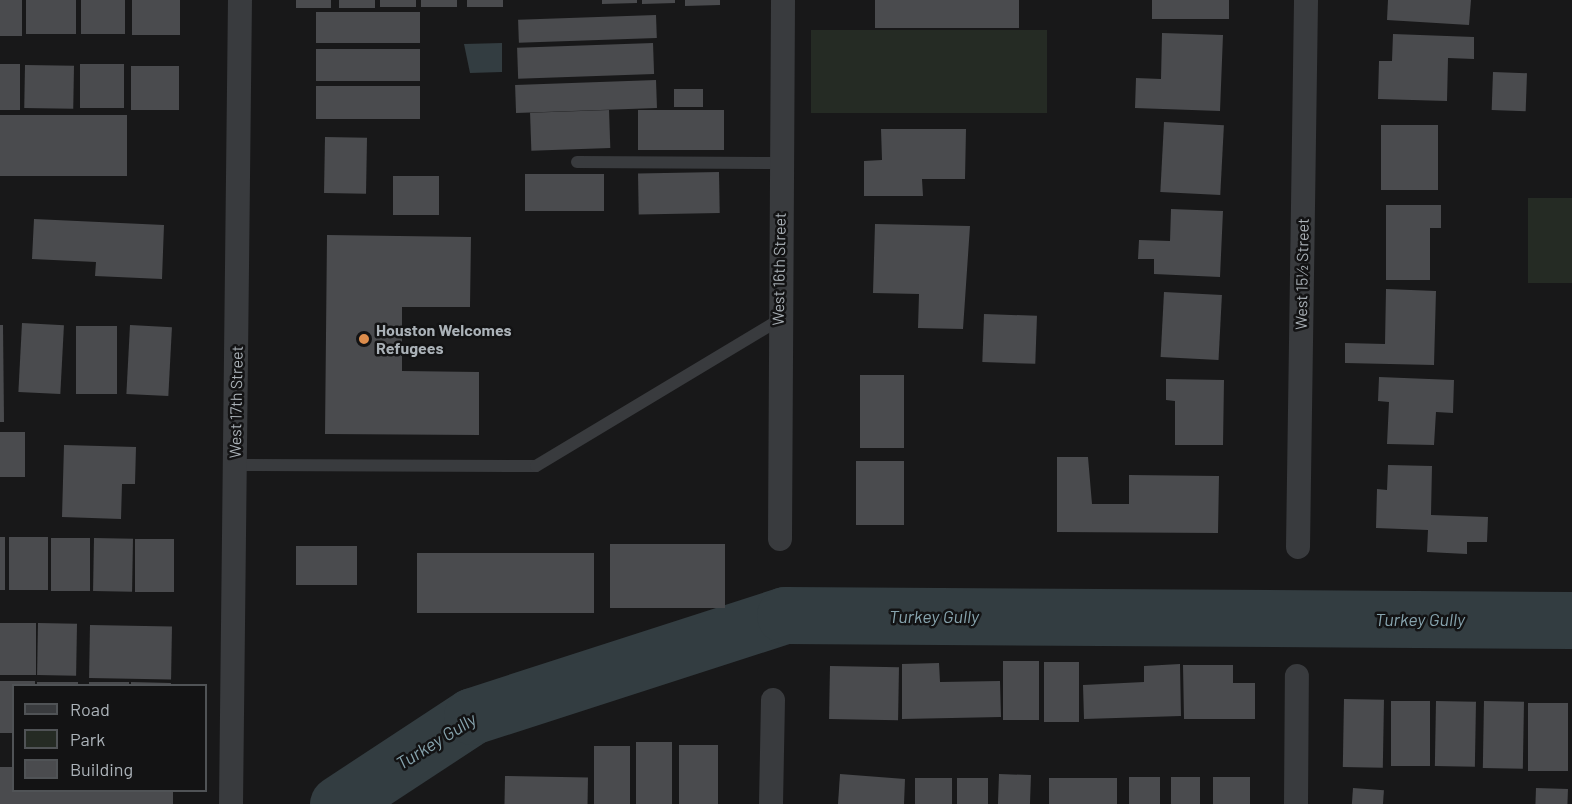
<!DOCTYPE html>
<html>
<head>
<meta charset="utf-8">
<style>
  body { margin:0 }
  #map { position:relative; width:1572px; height:804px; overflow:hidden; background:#181819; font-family:Barlow,sans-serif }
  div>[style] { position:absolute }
  .green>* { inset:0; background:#252b24; transform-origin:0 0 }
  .water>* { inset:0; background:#333d41 }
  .river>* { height:57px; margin:-28.5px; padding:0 28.5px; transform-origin:28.5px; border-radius:28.5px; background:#333d41 }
  .building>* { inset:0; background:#4a4b4e; transform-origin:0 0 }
  .service>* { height:12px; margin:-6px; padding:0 6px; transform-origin:6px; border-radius:6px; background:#393b3e }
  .minor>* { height:24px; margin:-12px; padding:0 12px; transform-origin:12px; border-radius:12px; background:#393b3e }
  .dots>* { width:16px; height:16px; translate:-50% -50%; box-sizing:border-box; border:3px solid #131314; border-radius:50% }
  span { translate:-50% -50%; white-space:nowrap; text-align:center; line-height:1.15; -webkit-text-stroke:5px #131314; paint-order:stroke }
  .street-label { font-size:16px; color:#abb2b8 }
  .poi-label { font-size:16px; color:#abb2b8; font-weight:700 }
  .left { translate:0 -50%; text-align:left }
  .water-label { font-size:18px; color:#87a4ae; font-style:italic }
  .legend { position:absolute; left:12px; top:684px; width:195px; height:108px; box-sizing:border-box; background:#131314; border:2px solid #505356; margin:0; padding:8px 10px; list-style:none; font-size:18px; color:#abb2b8 }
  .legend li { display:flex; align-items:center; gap:12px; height:30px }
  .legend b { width:30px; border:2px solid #505356 }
</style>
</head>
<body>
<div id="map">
  <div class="green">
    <div style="left:811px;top:30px;width:236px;height:83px"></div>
    <div style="left:1528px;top:198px;width:44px;height:85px"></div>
  </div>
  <div class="water">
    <div style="clip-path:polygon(502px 43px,502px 72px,470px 73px,464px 44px)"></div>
  </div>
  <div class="river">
    <div style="left:338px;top:804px;width:160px;rotate:-33.3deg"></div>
    <div style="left:472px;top:716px;width:329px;rotate:-17.9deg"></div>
    <div style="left:785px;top:615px;width:787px;rotate:0.36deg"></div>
  </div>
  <div class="building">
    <div style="left:0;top:0;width:22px;height:36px"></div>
    <div style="left:26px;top:0;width:50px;height:34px"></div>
    <div style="left:81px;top:0;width:44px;height:34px"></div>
    <div style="left:132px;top:0;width:48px;height:35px"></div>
    <div style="left:296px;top:0;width:35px;height:8px"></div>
    <div style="left:339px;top:0;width:36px;height:8px"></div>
    <div style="left:380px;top:0;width:36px;height:7px"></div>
    <div style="left:421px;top:0;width:36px;height:7px"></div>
    <div style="left:467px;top:0;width:36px;height:7px"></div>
    <div style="clip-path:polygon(602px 0,637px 0,637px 3px,602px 4px)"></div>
    <div style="clip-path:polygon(642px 0,675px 0,675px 3px,642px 4px)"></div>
    <div style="clip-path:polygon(685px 0,720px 0,720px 5px,685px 6px)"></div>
    <div style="left:875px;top:0;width:144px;height:28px"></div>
    <div style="left:1152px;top:0;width:77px;height:19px"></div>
    <div style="clip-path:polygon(1388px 0,1471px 0,1469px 25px,1387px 20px)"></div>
    <div style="left:316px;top:12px;width:104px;height:31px"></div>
    <div style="left:656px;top:15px;width:23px;height:138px;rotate:88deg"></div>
    <div style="clip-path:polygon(1162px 33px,1223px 35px,1220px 111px,1135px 108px,1136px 78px,1161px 79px)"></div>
    <div style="clip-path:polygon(1393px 34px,1474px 37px,1474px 59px,1448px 58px,1447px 101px,1378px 99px,1379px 61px,1392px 61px)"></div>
    <div style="left:653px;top:43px;width:31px;height:136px;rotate:88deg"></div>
    <div style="left:316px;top:49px;width:104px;height:32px"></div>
    <div style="left:0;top:64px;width:20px;height:46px"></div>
    <div style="left:80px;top:64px;width:44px;height:44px"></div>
    <div style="left:25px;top:65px;width:49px;height:43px;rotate:1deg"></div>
    <div style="left:131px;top:66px;width:48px;height:44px"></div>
    <div style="left:1493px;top:72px;width:34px;height:38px;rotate:2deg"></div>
    <div style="left:656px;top:80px;width:28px;height:141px;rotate:88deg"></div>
    <div style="left:316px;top:86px;width:104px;height:33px"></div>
    <div style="left:674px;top:89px;width:29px;height:18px"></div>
    <div style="left:609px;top:110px;width:38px;height:79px;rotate:88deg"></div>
    <div style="left:724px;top:110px;width:40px;height:86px;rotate:90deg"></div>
    <div style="left:0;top:115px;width:127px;height:61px"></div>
    <div style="left:1164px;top:122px;width:60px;height:70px;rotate:3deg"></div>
    <div style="left:1438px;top:125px;width:65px;height:57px;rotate:90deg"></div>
    <div style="clip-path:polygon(881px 129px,966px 129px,965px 179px,922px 179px,923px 196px,864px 196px,864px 161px,882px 160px)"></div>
    <div style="left:325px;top:137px;width:42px;height:56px;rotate:1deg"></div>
    <div style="left:719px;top:172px;width:41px;height:81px;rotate:89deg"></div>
    <div style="left:604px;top:174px;width:37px;height:79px;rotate:90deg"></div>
    <div style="left:393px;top:176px;width:46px;height:39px"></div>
    <div style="clip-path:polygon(1386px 205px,1441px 205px,1441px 228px,1430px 228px,1430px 280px,1386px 280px)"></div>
    <div style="clip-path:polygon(1171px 209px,1223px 211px,1220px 277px,1154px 274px,1154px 259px,1138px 259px,1139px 240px,1170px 241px)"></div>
    <div style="clip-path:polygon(34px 219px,164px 225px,162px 279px,95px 276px,96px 262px,32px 259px)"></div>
    <div style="clip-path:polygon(875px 224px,970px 226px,963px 329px,918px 328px,919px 294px,873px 293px)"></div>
    <div style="clip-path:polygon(327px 235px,471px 237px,470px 307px,402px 307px,402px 371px,479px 372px,479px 435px,325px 434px)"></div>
    <div style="clip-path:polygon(1386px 289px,1436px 291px,1434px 365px,1345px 363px,1345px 343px,1385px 344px)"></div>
    <div style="left:1164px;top:292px;width:58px;height:65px;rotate:3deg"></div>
    <div style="left:984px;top:314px;width:53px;height:48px;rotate:2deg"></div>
    <div style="left:22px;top:323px;width:42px;height:69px;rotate:3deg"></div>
    <div style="clip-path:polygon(0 325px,3px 325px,4px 422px,0 422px)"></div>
    <div style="left:130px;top:325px;width:42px;height:69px;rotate:3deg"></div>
    <div style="left:76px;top:326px;width:41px;height:68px"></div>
    <div style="left:860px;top:375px;width:44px;height:73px"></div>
    <div style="clip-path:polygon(1379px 377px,1454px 380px,1453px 413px,1436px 412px,1434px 445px,1387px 444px,1389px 402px,1378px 401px)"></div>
    <div style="clip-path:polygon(1166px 379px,1224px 380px,1223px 445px,1175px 445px,1175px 401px,1166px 400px)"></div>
    <div style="left:0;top:432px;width:25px;height:45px"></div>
    <div style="clip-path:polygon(64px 445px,136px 447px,135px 484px,122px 484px,121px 519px,62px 517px)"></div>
    <div style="clip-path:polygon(1057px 457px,1088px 457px,1092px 504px,1129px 504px,1129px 475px,1219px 476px,1218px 533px,1057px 532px)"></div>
    <div style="left:904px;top:461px;width:64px;height:48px;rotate:90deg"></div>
    <div style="clip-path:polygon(1388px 465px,1432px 466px,1431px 515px,1488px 517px,1487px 542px,1467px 542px,1467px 554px,1427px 552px,1428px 530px,1376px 528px,1377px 489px,1387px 490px)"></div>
    <div style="left:0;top:537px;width:5px;height:53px"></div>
    <div style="left:9px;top:537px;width:39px;height:53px"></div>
    <div style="left:51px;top:538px;width:39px;height:53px"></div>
    <div style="left:94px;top:538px;width:39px;height:53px;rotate:1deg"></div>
    <div style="left:135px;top:539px;width:39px;height:53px"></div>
    <div style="left:610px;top:544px;width:115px;height:64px"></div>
    <div style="left:357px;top:546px;width:39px;height:61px;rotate:90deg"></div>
    <div style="left:417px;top:553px;width:177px;height:60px"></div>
    <div style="left:0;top:623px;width:36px;height:52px"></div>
    <div style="left:38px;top:623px;width:39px;height:52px;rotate:1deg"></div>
    <div style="left:90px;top:625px;width:82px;height:53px;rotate:1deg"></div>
    <div style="left:1003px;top:661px;width:36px;height:59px"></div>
    <div style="left:1044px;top:662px;width:35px;height:60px"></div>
    <div style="clip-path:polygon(939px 663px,940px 682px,1000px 681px,1001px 717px,902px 719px,902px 664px)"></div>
    <div style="clip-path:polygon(1180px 664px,1181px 716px,1084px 719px,1083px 685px,1144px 682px,1144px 666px)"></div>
    <div style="clip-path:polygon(1183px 665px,1233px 665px,1233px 683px,1255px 683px,1255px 719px,1184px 719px)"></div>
    <div style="left:830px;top:666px;width:69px;height:53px;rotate:1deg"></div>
    <div style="clip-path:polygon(0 681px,35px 681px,35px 686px,14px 686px,14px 733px,0 733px)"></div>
    <div style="left:37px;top:682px;width:41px;height:4px"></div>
    <div style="left:89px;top:682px;width:40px;height:4px"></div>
    <div style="clip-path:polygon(131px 682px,171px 683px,171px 686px,131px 686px)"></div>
    <div style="left:1344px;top:699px;width:40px;height:68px;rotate:1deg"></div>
    <div style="left:1391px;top:701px;width:39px;height:65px"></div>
    <div style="left:1436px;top:701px;width:40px;height:65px;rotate:1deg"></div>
    <div style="left:1484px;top:701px;width:40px;height:67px;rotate:1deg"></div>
    <div style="left:1528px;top:703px;width:40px;height:68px"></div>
    <div style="left:636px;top:742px;width:36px;height:62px"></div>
    <div style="left:679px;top:745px;width:39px;height:59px"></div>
    <div style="left:594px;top:746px;width:36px;height:58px"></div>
    <div style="clip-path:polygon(0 767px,14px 767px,14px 790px,173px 790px,173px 804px,0 804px)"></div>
    <div style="clip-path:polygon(840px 774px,905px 779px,904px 804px,838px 804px)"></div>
    <div style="left:999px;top:774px;width:32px;height:30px;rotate:2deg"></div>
    <div style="left:505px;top:776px;width:83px;height:28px;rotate:1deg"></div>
    <div style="left:1129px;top:777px;width:31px;height:27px"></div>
    <div style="left:1171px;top:777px;width:29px;height:27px"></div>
    <div style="left:1213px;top:777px;width:37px;height:27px"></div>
    <div style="left:915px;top:778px;width:37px;height:26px"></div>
    <div style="left:957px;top:778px;width:31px;height:26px"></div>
    <div style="left:1049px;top:778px;width:68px;height:26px"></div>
    <div style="left:1353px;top:788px;width:31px;height:16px;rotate:4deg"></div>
    <div style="left:1536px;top:788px;width:32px;height:16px;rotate:2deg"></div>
  </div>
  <div class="service">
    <div style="left:577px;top:162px;width:204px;rotate:0.3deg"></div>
    <div style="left:235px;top:465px;width:301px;rotate:0.2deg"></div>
    <div style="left:536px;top:466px;width:283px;rotate:-31deg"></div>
  </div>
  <div class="minor">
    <div style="left:780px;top:539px;width:539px;rotate:-89.68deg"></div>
    <div style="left:1298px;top:547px;width:547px;rotate:-89.16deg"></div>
    <div style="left:231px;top:804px;width:804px;rotate:-89.36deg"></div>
    <div style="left:771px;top:804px;width:104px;rotate:-88.9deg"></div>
    <div style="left:1296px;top:804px;width:128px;rotate:-89.6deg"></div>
  </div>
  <div class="dots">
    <div style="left:364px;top:339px;background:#dd8d4c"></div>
  </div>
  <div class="street-label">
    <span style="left:779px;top:269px;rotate:-89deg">West 16th Street</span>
    <span style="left:1302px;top:274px;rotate:-89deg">West 15½ Street</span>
    <span style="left:236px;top:402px;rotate:-89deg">West 17th Street</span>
  </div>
  <div class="poi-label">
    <span class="left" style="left:376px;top:339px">Houston Welcomes<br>Refugees</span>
  </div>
  <div class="water-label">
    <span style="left:934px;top:616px">Turkey Gully</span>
    <span style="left:1420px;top:619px">Turkey Gully</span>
    <span style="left:436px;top:741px;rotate:-32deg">Turkey Gully</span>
  </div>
  <ul class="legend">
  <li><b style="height:8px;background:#393b3e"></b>Road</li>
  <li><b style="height:16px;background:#252b24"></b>Park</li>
  <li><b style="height:16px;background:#4a4b4e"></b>Building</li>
  </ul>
</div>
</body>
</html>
